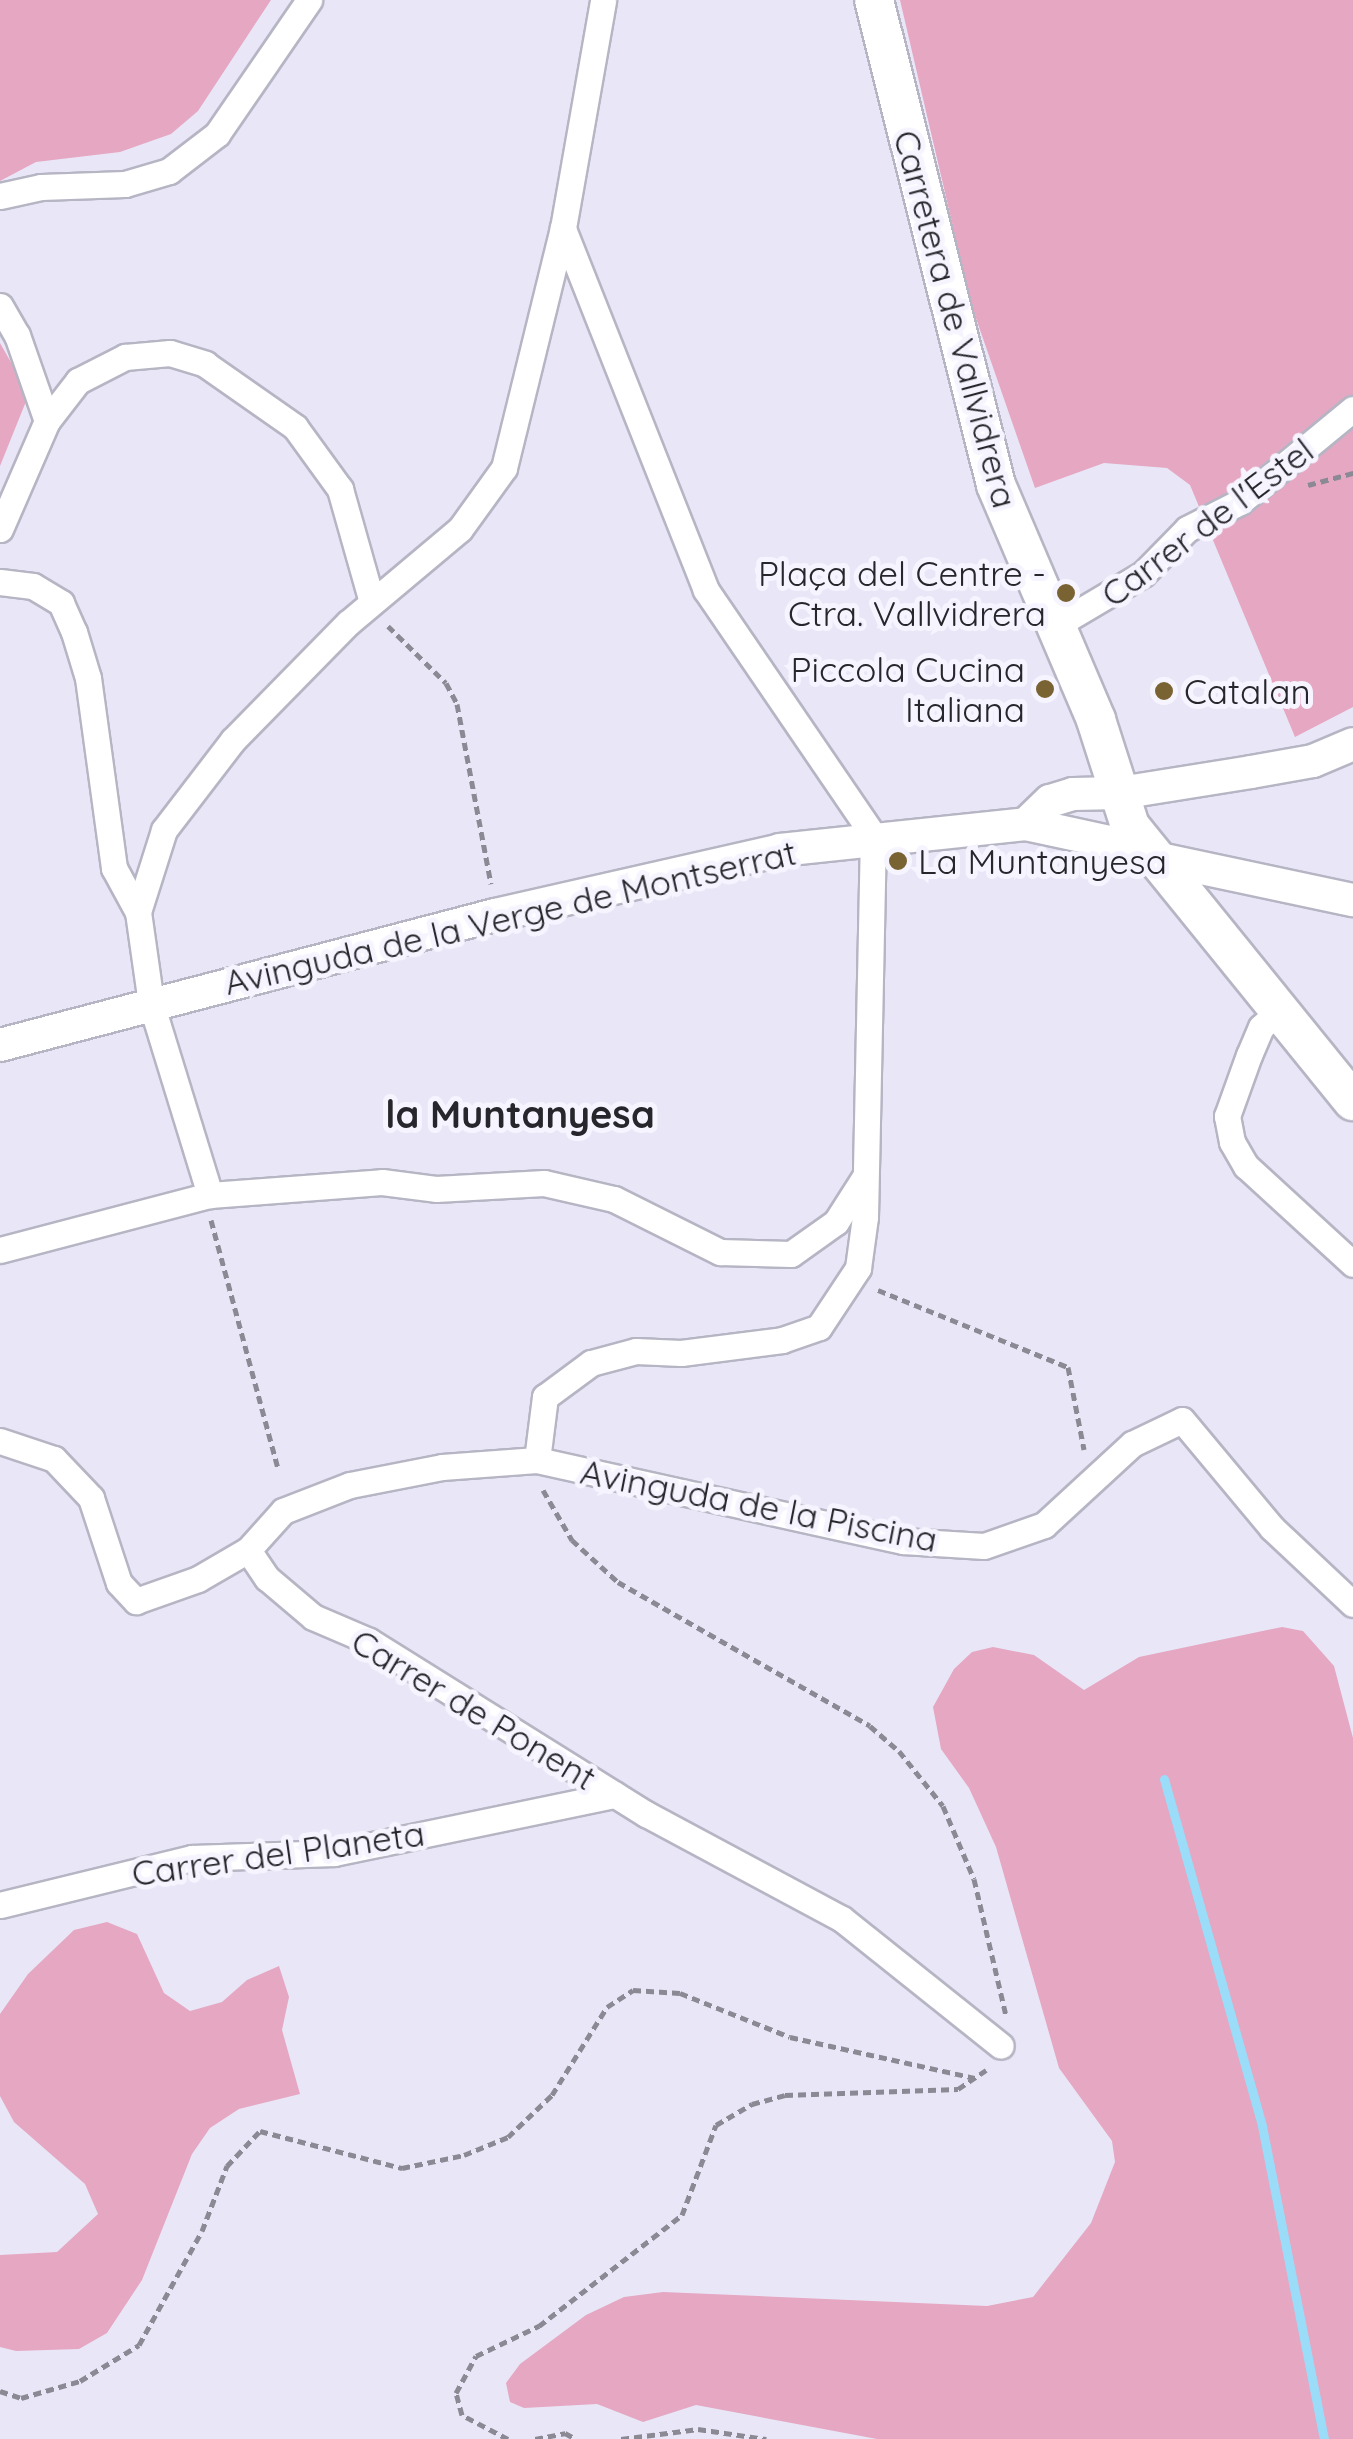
<!DOCTYPE html>
<html>
<head>
<meta charset="utf-8">
<style>
  body { margin:0 }
  #map { position:relative; width:1353px; height:2439px; overflow:hidden; background:#e9e7f7; font-family:Quicksand,sans-serif }
  div>[style] { position:absolute }
  .green>* { inset:0; background:#e5a7c2 }
  .stream>* { height:9px; margin:-4.5px; padding:0 4.5px; transform-origin:4.5px; border-radius:4.5px; background:#9bdcf9 }
  .path>* { height:5px; margin-top:-2.5px; transform-origin:0; background:repeating-linear-gradient(90deg,#8a8994 0 8px,transparent 0 13px) }
  .roads { filter:drop-shadow(2px 0 #b6b5c4) drop-shadow(-2px 0 #b6b5c4) drop-shadow(0 2px #b6b5c4) drop-shadow(0 -2px #b6b5c4) }
  .minor>* { height:25px; margin:-12.5px; padding:0 12.5px; transform-origin:12.5px; border-radius:12.5px; background:#fff }
  .tertiary>* { height:32px; margin:-16px; padding:0 16px; transform-origin:16px; border-radius:16px; background:#fff }
  .secondary>* { height:38px; margin:-19px; padding:0 19px; transform-origin:19px; border-radius:19px; background:#fff }
  .dots>* { width:28px; height:28px; translate:-50% -50%; box-sizing:border-box; border:5px solid #f6f5ff; border-radius:50% }
  span { translate:-50% -50%; white-space:nowrap; text-align:center; line-height:1.15; -webkit-text-stroke:10px #f6f5ff; paint-order:stroke }
  .street-label { font-size:35px; color:#26262c }
  .poi-label { font-size:35px; color:#26262c }
  .right { translate:-100% -50%; text-align:right }
  .left { translate:0 -50%; text-align:left }
  .neighbourhood-label { font-size:38px; color:#26262c; font-weight:700 }
</style>
</head>
<body>
<div id="map">
  <div class="green">
    <div style="clip-path:polygon(0 0,271px 0,198px 111px,171px 134px,120px 152px,36px 162px,0 181px)"></div>
    <div style="clip-path:polygon(900px 0,1353px 0,1353px 707px,1295px 737px,1190px 485px,1167px 468px,1104px 463px,1035px 488px,971px 304px)"></div>
    <div style="clip-path:polygon(0 343px,29px 394px,0 466px)"></div>
    <div style="clip-path:polygon(1282px 1627px,1303px 1631px,1334px 1666px,1353px 1738px,1353px 2439px,877px 2439px,696px 2405px,643px 2422px,597px 2404px,524px 2408px,510px 2402px,506px 2383px,520px 2364px,586px 2315px,624px 2297px,663px 2292px,987px 2306px,1033px 2297px,1091px 2223px,1115px 2162px,1112px 2141px,1059px 2068px,996px 1847px,969px 1788px,941px 1749px,933px 1707px,954px 1669px,972px 1652px,993px 1647px,1034px 1655px,1084px 1690px,1139px 1657px)"></div>
    <div style="clip-path:polygon(107px 1922px,137px 1934px,164px 1993px,190px 2011px,222px 2002px,247px 1980px,279px 1966px,289px 1997px,282px 2030px,300px 2094px,239px 2109px,210px 2128px,192px 2154px,142px 2280px,107px 2333px,79px 2349px,16px 2351px,0 2347px,0 2255px,57px 2252px,98px 2214px,85px 2184px,14px 2122px,0 2096px,0 2014px,28px 1974px,74px 1930px)"></div>
  </div>
  <div class="stream">
    <div style="left:1164px;top:1779px;width:361px;rotate:74.2deg"></div>
    <div style="left:1262px;top:2126px;width:319px;rotate:78.8deg"></div>
  </div>
  <div class="path">
    <div style="left:1308px;top:485px;width:47px;rotate:-14.9deg"></div>
    <div style="left:388px;top:626px;width:81px;rotate:44.5deg"></div>
    <div style="left:446px;top:683px;width:24px;rotate:62deg"></div>
    <div style="left:457px;top:704px;width:183px;rotate:79.3deg"></div>
    <div style="left:211px;top:1220px;width:257px;rotate:74.9deg"></div>
    <div style="left:878px;top:1290px;width:205px;rotate:22.1deg"></div>
    <div style="left:1068px;top:1367px;width:84px;rotate:79deg"></div>
    <div style="left:543px;top:1490px;width:58px;rotate:59.9deg"></div>
    <div style="left:572px;top:1540px;width:62px;rotate:42.4deg"></div>
    <div style="left:618px;top:1582px;width:290px;rotate:29.7deg"></div>
    <div style="left:870px;top:1726px;width:38px;rotate:41deg"></div>
    <div style="left:899px;top:1751px;width:70px;rotate:51.3deg"></div>
    <div style="left:943px;top:1806px;width:79px;rotate:67deg"></div>
    <div style="left:974px;top:1879px;width:140px;rotate:76.8deg"></div>
    <div style="left:0;top:2391px;width:22px;rotate:18deg"></div>
    <div style="left:21px;top:2398px;width:61px;rotate:-16.1deg"></div>
    <div style="left:80px;top:2381px;width:69px;rotate:-31.4deg"></div>
    <div style="left:139px;top:2345px;width:130px;rotate:-61.1deg"></div>
    <div style="left:202px;top:2231px;width:70px;rotate:-69deg"></div>
    <div style="left:227px;top:2166px;width:48px;rotate:-46.7deg"></div>
    <div style="left:260px;top:2131px;width:147px;rotate:14.6deg"></div>
    <div style="left:402px;top:2168px;width:63px;rotate:-11.8deg"></div>
    <div style="left:464px;top:2155px;width:48px;rotate:-22.2deg"></div>
    <div style="left:508px;top:2137px;width:61px;rotate:-43.7deg"></div>
    <div style="left:552px;top:2095px;width:104px;rotate:-58deg"></div>
    <div style="left:607px;top:2007px;width:31px;rotate:-33deg"></div>
    <div style="left:633px;top:1990px;width:47px;rotate:3.7deg"></div>
    <div style="left:680px;top:1993px;width:118px;rotate:21.8deg"></div>
    <div style="left:790px;top:2037px;width:189px;rotate:12.5deg"></div>
    <div style="left:508px;top:2439px;width:52px;rotate:-152.4deg"></div>
    <div style="left:462px;top:2415px;width:23px;rotate:-105deg"></div>
    <div style="left:456px;top:2393px;width:42px;rotate:-61.6deg"></div>
    <div style="left:476px;top:2356px;width:70px;rotate:-25.5deg"></div>
    <div style="left:539px;top:2326px;width:181px;rotate:-37.8deg"></div>
    <div style="left:682px;top:2215px;width:96px;rotate:-69.3deg"></div>
    <div style="left:716px;top:2125px;width:42px;rotate:-30.3deg"></div>
    <div style="left:752px;top:2104px;width:34px;rotate:-15deg"></div>
    <div style="left:785px;top:2095px;width:173px;rotate:-2deg"></div>
    <div style="left:958px;top:2089px;width:34px;rotate:-34deg"></div>
    <div style="left:535px;top:2439px;width:31px;rotate:-11deg"></div>
    <div style="left:565px;top:2433px;width:13px;rotate:29deg"></div>
    <div style="left:621px;top:2439px;width:78px;rotate:-7.4deg"></div>
    <div style="left:698px;top:2429px;width:69px;rotate:8.4deg"></div>
  </div>
  <div class="roads">
    <div class="minor">
      <div style="left:0;top:196px;width:42px;rotate:-12.4deg"></div>
      <div style="left:41px;top:187px;width:84px;rotate:-2deg"></div>
      <div style="left:125px;top:184px;width:46px;rotate:-16.5deg"></div>
      <div style="left:169px;top:171px;width:61px;rotate:-37.6deg"></div>
      <div style="left:217px;top:134px;width:163px;rotate:-55.5deg"></div>
      <div style="left:0;top:306px;width:34px;rotate:60deg"></div>
      <div style="left:17px;top:335px;width:91px;rotate:70.8deg"></div>
      <div style="left:0;top:529px;width:118px;rotate:-66.5deg"></div>
      <div style="left:47px;top:421px;width:51px;rotate:-52.2deg"></div>
      <div style="left:78px;top:381px;width:53px;rotate:-27.1deg"></div>
      <div style="left:125px;top:357px;width:45px;rotate:-5.1deg"></div>
      <div style="left:170px;top:353px;width:37px;rotate:17deg"></div>
      <div style="left:205px;top:364px;width:110px;rotate:35deg"></div>
      <div style="left:295px;top:427px;width:77px;rotate:54deg"></div>
      <div style="left:340px;top:489px;width:117px;rotate:74.2deg"></div>
      <div style="left:0;top:582px;width:33px;rotate:7deg"></div>
      <div style="left:33px;top:586px;width:33px;rotate:31deg"></div>
      <div style="left:61px;top:603px;width:32px;rotate:66deg"></div>
      <div style="left:74px;top:632px;width:48px;rotate:73.1deg"></div>
      <div style="left:88px;top:678px;width:192px;rotate:82.2deg"></div>
      <div style="left:114px;top:868px;width:50px;rotate:61.4deg"></div>
      <div style="left:138px;top:912px;width:92px;rotate:81.9deg"></div>
      <div style="left:151px;top:1003px;width:201px;rotate:72.9deg"></div>
      <div style="left:1055px;top:626px;width:102px;rotate:-30.6deg"></div>
      <div style="left:1143px;top:574px;width:63px;rotate:-45.6deg"></div>
      <div style="left:1187px;top:529px;width:59px;rotate:-27deg"></div>
      <div style="left:1240px;top:502px;width:146px;rotate:-39.5deg"></div>
      <div style="left:138px;top:912px;width:86px;rotate:-72.4deg"></div>
      <div style="left:164px;top:830px;width:113px;rotate:-52.5deg"></div>
      <div style="left:233px;top:740px;width:164px;rotate:-45.5deg"></div>
      <div style="left:348px;top:623px;width:146px;rotate:-40deg"></div>
      <div style="left:460px;top:529px;width:75px;rotate:-54.2deg"></div>
      <div style="left:504px;top:468px;width:247px;rotate:-76.2deg"></div>
      <div style="left:563px;top:228px;width:231px;rotate:-80deg"></div>
      <div style="left:1279px;top:1011px;width:24px;rotate:138deg"></div>
      <div style="left:1261px;top:1027px;width:30px;rotate:113deg"></div>
      <div style="left:1249px;top:1055px;width:65px;rotate:109.8deg"></div>
      <div style="left:1227px;top:1116px;width:26px;rotate:79deg"></div>
      <div style="left:1232px;top:1142px;width:28px;rotate:60deg"></div>
      <div style="left:1246px;top:1166px;width:145px;rotate:42.5deg"></div>
      <div style="left:0;top:1250px;width:217px;rotate:-14.7deg"></div>
      <div style="left:210px;top:1195px;width:172px;rotate:-4.3deg"></div>
      <div style="left:382px;top:1182px;width:54px;rotate:7.4deg"></div>
      <div style="left:436px;top:1189px;width:108px;rotate:-3.2deg"></div>
      <div style="left:544px;top:1183px;width:72px;rotate:12.9deg"></div>
      <div style="left:614px;top:1199px;width:119px;rotate:26.6deg"></div>
      <div style="left:720px;top:1252px;width:71px;rotate:1.6deg"></div>
      <div style="left:791px;top:1254px;width:55px;rotate:-35.4deg"></div>
      <div style="left:836px;top:1222px;width:52px;rotate:-57.5deg"></div>
      <div style="left:0;top:1441px;width:57px;rotate:18.4deg"></div>
      <div style="left:54px;top:1459px;width:54px;rotate:46.5deg"></div>
      <div style="left:91px;top:1498px;width:89px;rotate:71.8deg"></div>
      <div style="left:119px;top:1583px;width:25px;rotate:47deg"></div>
      <div style="left:136px;top:1601px;width:66px;rotate:-19.5deg"></div>
      <div style="left:198px;top:1579px;width:58px;rotate:-30.1deg"></div>
      <div style="left:248px;top:1550px;width:52px;rotate:-48.1deg"></div>
      <div style="left:283px;top:1511px;width:72px;rotate:-21.2deg"></div>
      <div style="left:350px;top:1485px;width:94px;rotate:-11.1deg"></div>
      <div style="left:442px;top:1467px;width:95px;rotate:-4.2deg"></div>
      <div style="left:537px;top:1460px;width:375px;rotate:12.5deg"></div>
      <div style="left:903px;top:1541px;width:81px;rotate:3.5deg"></div>
      <div style="left:984px;top:1546px;width:64px;rotate:-19.3deg"></div>
      <div style="left:1044px;top:1525px;width:120px;rotate:-42.6deg"></div>
      <div style="left:1132px;top:1444px;width:55px;rotate:-25.6deg"></div>
      <div style="left:1182px;top:1420px;width:141px;rotate:50.2deg"></div>
      <div style="left:1272px;top:1528px;width:111px;rotate:43.2deg"></div>
      <div style="left:537px;top:1460px;width:64px;rotate:-82.8deg"></div>
      <div style="left:545px;top:1397px;width:57px;rotate:-36.5deg"></div>
      <div style="left:591px;top:1363px;width:47px;rotate:-14.9deg"></div>
      <div style="left:636px;top:1351px;width:45px;rotate:2.5deg"></div>
      <div style="left:681px;top:1353px;width:102px;rotate:-7.3deg"></div>
      <div style="left:782px;top:1340px;width:39px;rotate:-19deg"></div>
      <div style="left:819px;top:1327px;width:71px;rotate:-56.5deg"></div>
      <div style="left:858px;top:1268px;width:51px;rotate:-82.2deg"></div>
      <div style="left:865px;top:1217px;width:382px;rotate:-88.8deg"></div>
      <div style="left:873px;top:835px;width:297px;rotate:-124.3deg"></div>
      <div style="left:706px;top:590px;width:389px;rotate:-111.6deg"></div>
      <div style="left:248px;top:1550px;width:34px;rotate:56deg"></div>
      <div style="left:267px;top:1578px;width:60px;rotate:40.3deg"></div>
      <div style="left:313px;top:1617px;width:61px;rotate:23.2deg"></div>
      <div style="left:369px;top:1641px;width:327px;rotate:32deg"></div>
      <div style="left:646px;top:1814px;width:222px;rotate:28.2deg"></div>
      <div style="left:842px;top:1919px;width:203px;rotate:38.6deg"></div>
      <div style="left:0;top:1905px;width:198px;rotate:-13.8deg"></div>
      <div style="left:192px;top:1858px;width:142px;rotate:-2deg"></div>
      <div style="left:334px;top:1853px;width:287px;rotate:-11.7deg"></div>
    </div>
    <div class="tertiary">
      <div style="left:1026px;top:824px;width:33px;rotate:-44deg"></div>
      <div style="left:1050px;top:801px;width:24px;rotate:-17deg"></div>
      <div style="left:1073px;top:794px;width:47px;rotate:-1.2deg"></div>
      <div style="left:1120px;top:793px;width:133px;rotate:-9.1deg"></div>
      <div style="left:1251px;top:772px;width:63px;rotate:-10.1deg"></div>
      <div style="left:1313px;top:761px;width:43px;rotate:-23deg"></div>
      <div style="left:1150px;top:857px;width:208px;rotate:12deg"></div>
      <div style="left:0;top:1045px;width:512px;rotate:-14.72deg"></div>
      <div style="left:495px;top:915px;width:292px;rotate:-12.8deg"></div>
      <div style="left:780px;top:850px;width:247px;rotate:-6deg"></div>
      <div style="left:1026px;top:824px;width:86px;rotate:12.1deg"></div>
      <div style="left:1110px;top:842px;width:25px;rotate:-11deg"></div>
    </div>
    <div class="secondary">
      <div style="left:874px;top:0;width:500px;rotate:75.88deg"></div>
      <div style="left:996px;top:485px;width:255px;rotate:66.9deg"></div>
      <div style="left:1096px;top:720px;width:111px;rotate:72.2deg"></div>
      <div style="left:1130px;top:826px;width:354px;rotate:51deg"></div>
    </div>
  </div>
  <div class="dots">
    <div style="left:1066px;top:593px;background:#7a6333"></div>
    <div style="left:1045px;top:689px;background:#7a6333"></div>
    <div style="left:1164px;top:691px;background:#7a6333"></div>
    <div style="left:898px;top:861px;background:#7a6333"></div>
  </div>
  <div class="street-label">
    <span style="left:956px;top:319px;rotate:75deg">Carretera de Vallvidrera</span>
    <span style="left:1207px;top:522px;rotate:-37deg">Carrer de l'Estel</span>
    <span style="left:510px;top:917px;rotate:-13deg">Avinguda de la Verge de Montserrat</span>
    <span style="left:759px;top:1505px;rotate:11deg">Avinguda de la Piscina</span>
    <span style="left:474px;top:1709px;rotate:31deg">Carrer de Ponent</span>
    <span style="left:278px;top:1853px;rotate:-8deg">Carrer del Planeta</span>
  </div>
  <div class="poi-label">
    <span class="right" style="left:1046px;top:593px">Plaça del Centre -<br>Ctra. Vallvidrera</span>
    <span class="right" style="left:1025px;top:689px">Piccola Cucina<br>Italiana</span>
    <span class="left" style="left:1184px;top:691px">Catalan</span>
    <span class="left" style="left:918px;top:861px">La Muntanyesa</span>
  </div>
  <div class="neighbourhood-label">
    <span style="left:520px;top:1115px">la Muntanyesa</span>
  </div>
</div>
</body>
</html>
